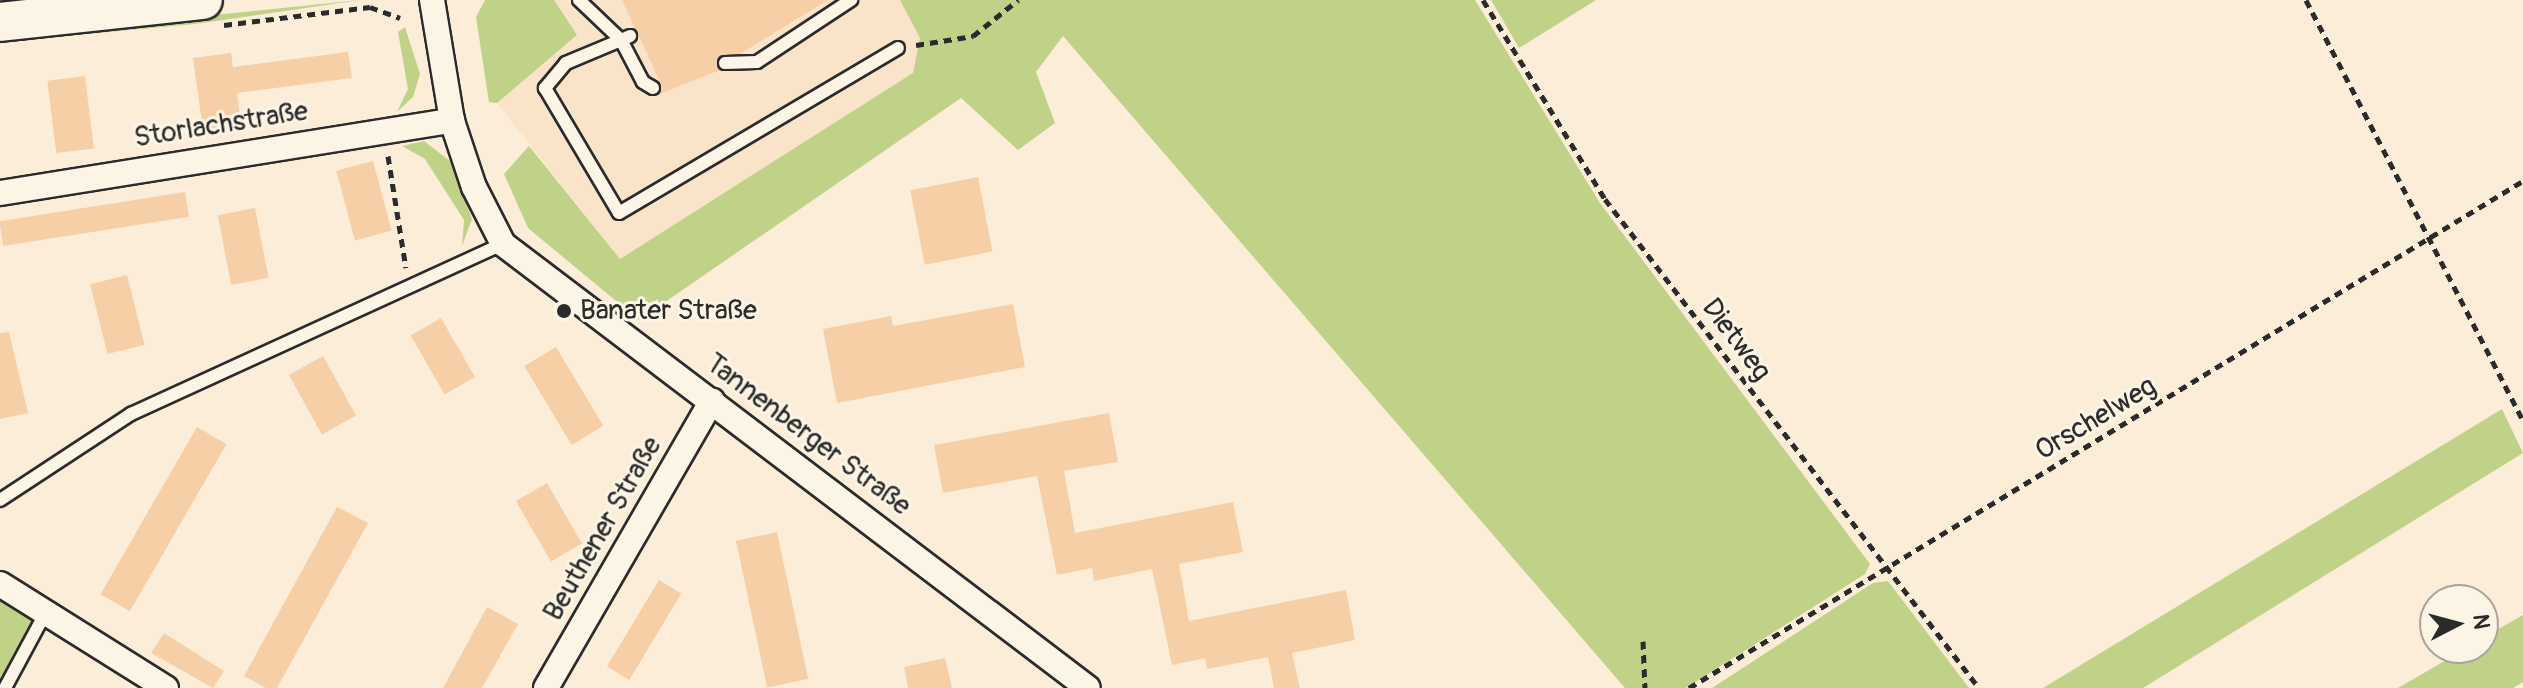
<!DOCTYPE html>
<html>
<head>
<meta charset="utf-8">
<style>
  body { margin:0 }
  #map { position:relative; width:2523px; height:688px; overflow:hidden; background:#fbedd8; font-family:Pangolin,sans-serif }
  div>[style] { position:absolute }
  .built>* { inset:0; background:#fae4c9 }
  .green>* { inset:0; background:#c0d287 }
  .building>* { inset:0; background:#f7cfa6; transform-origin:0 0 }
  .path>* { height:5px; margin-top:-2.5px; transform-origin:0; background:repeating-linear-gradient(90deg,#2b2b2b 0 8px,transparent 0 14px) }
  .roads { filter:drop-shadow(2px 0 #2b2b2b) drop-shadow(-2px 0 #2b2b2b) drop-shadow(0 2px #2b2b2b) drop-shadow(0 -2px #2b2b2b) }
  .lane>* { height:12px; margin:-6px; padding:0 6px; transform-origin:6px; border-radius:6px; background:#fcf5e5 }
  .street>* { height:24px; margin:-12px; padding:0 12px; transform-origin:12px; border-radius:12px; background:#fcf5e5 }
  .primary>* { height:38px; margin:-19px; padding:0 19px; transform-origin:19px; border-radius:19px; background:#fcf5e5 }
  .dots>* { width:22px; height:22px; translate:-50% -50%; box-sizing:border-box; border:4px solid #fcf5e5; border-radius:50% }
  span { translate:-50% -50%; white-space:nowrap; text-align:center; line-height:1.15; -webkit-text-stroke:6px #fcf5e5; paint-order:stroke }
  .street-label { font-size:28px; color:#2b2b2b }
  .poi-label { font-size:28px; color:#2b2b2b }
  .left { translate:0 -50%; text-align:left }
  .north { position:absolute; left:2419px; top:584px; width:80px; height:80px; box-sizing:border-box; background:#fcf5e5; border:2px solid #a8a49b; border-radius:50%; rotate:84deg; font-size:22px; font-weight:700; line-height:32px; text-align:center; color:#2b2b2b }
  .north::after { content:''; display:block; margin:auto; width:28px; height:36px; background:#2b2b2b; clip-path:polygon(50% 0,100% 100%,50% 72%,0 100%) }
</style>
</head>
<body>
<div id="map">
  <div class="built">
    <div style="clip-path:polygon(554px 0,900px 0,920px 38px,913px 73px,896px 87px,620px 259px,497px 103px,577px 36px)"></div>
  </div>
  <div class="green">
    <div style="clip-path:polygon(360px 0,195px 24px,0 42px,0 37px)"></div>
    <div style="clip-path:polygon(485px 0,554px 0,577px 35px,497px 103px,489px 102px,476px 17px)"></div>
    <div style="clip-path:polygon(900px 0,1475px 0,1600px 203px,1870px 564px,1865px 574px,1686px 688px,1625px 688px,1063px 36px,1036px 72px,1055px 123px,1018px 150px,961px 98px,639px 320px,528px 228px,504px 174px,529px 146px,620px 259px,913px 73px,920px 38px)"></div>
    <div style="clip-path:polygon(1491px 0,1596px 0,1519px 48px)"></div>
    <div style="clip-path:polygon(405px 27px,420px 74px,413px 97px,397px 112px,408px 89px,398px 32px)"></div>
    <div style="clip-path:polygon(424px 141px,450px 161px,472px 219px,462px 246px,464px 220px,425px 159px,402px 146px)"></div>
    <div style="clip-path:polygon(2502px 409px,2523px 453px,2143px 688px,2043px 688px)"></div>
    <div style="clip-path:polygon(1888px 581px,1969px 688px,1712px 688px,1873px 583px)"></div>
    <div style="clip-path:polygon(0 589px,43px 615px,0 688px)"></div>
    <div style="clip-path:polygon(2523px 615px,2523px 682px,2513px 688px,2398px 688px,2467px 648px,2483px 648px,2483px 638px)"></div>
  </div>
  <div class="building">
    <div style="clip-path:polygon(622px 0,828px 0,740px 54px,720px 56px,720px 70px,660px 94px,661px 84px)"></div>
    <div style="clip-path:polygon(348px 52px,352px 78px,237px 93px,241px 124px,203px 130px,193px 58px,231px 53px,233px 67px)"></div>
    <div style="left:85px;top:76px;width:73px;height:38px;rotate:83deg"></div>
    <div style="left:373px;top:161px;width:72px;height:38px;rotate:75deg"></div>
    <div style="left:978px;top:177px;width:76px;height:69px;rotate:79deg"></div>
    <div style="left:185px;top:192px;width:25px;height:188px;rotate:81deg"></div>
    <div style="left:255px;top:208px;width:71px;height:38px;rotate:79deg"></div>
    <div style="left:127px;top:275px;width:72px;height:38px;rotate:76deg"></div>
    <div style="clip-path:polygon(1013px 304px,1025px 367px,837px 403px,823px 329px,891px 316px,893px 326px)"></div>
    <div style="left:441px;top:318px;width:68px;height:35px;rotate:60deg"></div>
    <div style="clip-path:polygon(9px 332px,28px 413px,0 419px,0 333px)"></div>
    <div style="left:556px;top:347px;width:92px;height:37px;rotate:59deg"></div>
    <div style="left:323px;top:356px;width:68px;height:39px;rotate:61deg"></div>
    <div style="clip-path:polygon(1109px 413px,1118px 462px,1064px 471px,1075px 533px,1233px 502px,1243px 552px,1179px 564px,1189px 621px,1346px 590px,1355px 640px,1292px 653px,1300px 688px,1274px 688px,1268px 657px,1207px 669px,1205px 658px,1172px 665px,1152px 569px,1094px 581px,1092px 568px,1057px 575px,1037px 476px,943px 493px,934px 445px)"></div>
    <div style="left:197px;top:427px;width:34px;height:193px;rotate:30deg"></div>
    <div style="left:547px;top:483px;width:70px;height:36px;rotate:60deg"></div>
    <div style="clip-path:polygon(337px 507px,368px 523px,277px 688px,266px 688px,244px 676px)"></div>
    <div style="left:777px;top:532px;width:150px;height:42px;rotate:78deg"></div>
    <div style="left:659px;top:580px;width:26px;height:101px;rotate:31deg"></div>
    <div style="clip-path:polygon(487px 607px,518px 624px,482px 688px,443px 688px)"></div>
    <div style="clip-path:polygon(164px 633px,224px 671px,213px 688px,151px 653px)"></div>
    <div style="clip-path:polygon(945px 658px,952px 688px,908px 688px,904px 667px)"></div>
  </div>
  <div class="path">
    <div style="left:1483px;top:0;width:233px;rotate:58.5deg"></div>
    <div style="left:1605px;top:199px;width:616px;rotate:52.59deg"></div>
    <div style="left:2306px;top:0;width:473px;rotate:62.7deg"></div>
    <div style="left:224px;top:25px;width:147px;rotate:-7deg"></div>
    <div style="left:370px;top:7px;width:32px;rotate:20deg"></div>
    <div style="left:916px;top:45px;width:58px;rotate:-9deg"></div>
    <div style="left:973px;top:36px;width:58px;rotate:-38.7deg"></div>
    <div style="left:388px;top:156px;width:113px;rotate:80.9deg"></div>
    <div style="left:1643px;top:641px;width:47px;rotate:87.6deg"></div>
    <div style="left:1689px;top:688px;width:976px;rotate:-31.3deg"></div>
  </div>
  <div class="roads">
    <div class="lane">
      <div style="left:579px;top:0;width:58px;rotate:43.6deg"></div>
      <div style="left:621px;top:40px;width:10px;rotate:-24deg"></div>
      <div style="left:725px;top:63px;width:32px;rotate:-2deg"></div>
      <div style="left:757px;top:62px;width:113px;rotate:-33.4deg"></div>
      <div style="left:653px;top:88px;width:12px;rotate:-149deg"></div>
      <div style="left:643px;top:82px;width:47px;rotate:-117.6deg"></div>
      <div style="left:621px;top:40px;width:60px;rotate:157.3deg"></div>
      <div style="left:566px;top:63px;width:33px;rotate:130deg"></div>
      <div style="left:545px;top:88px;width:145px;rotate:59.4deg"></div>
      <div style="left:619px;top:213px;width:324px;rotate:-30.6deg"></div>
      <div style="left:0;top:500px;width:157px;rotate:-33.3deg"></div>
      <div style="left:131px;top:414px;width:409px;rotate:-24.6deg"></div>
      <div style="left:5px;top:688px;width:86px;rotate:-61.7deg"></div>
    </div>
    <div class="street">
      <div style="left:432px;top:0;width:123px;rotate:80.6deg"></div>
      <div style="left:452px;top:121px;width:70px;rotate:71.6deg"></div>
      <div style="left:474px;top:187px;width:64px;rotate:63deg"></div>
      <div style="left:503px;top:244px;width:734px;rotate:37.2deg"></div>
      <div style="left:0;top:193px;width:458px;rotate:-9.1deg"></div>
      <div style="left:0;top:584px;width:196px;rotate:32.1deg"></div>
      <div style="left:546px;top:688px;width:332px;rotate:-60deg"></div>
    </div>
    <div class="primary">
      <div style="left:0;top:22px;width:204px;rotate:-6.2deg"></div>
    </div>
  </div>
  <div class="dots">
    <div style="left:564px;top:311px;background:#2b2b2b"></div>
  </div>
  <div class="street-label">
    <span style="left:221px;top:125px;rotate:-9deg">Storlachstraße</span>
    <span style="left:1736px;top:340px;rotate:53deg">Dietweg</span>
    <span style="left:2096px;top:419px;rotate:-31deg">Orschelweg</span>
    <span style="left:808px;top:435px;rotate:37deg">Tannenberger Straße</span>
    <span style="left:603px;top:529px;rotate:-60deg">Beuthener Straße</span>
  </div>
  <div class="poi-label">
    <span class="left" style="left:580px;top:311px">Banater Straße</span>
  </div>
  <div class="north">N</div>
</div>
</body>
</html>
